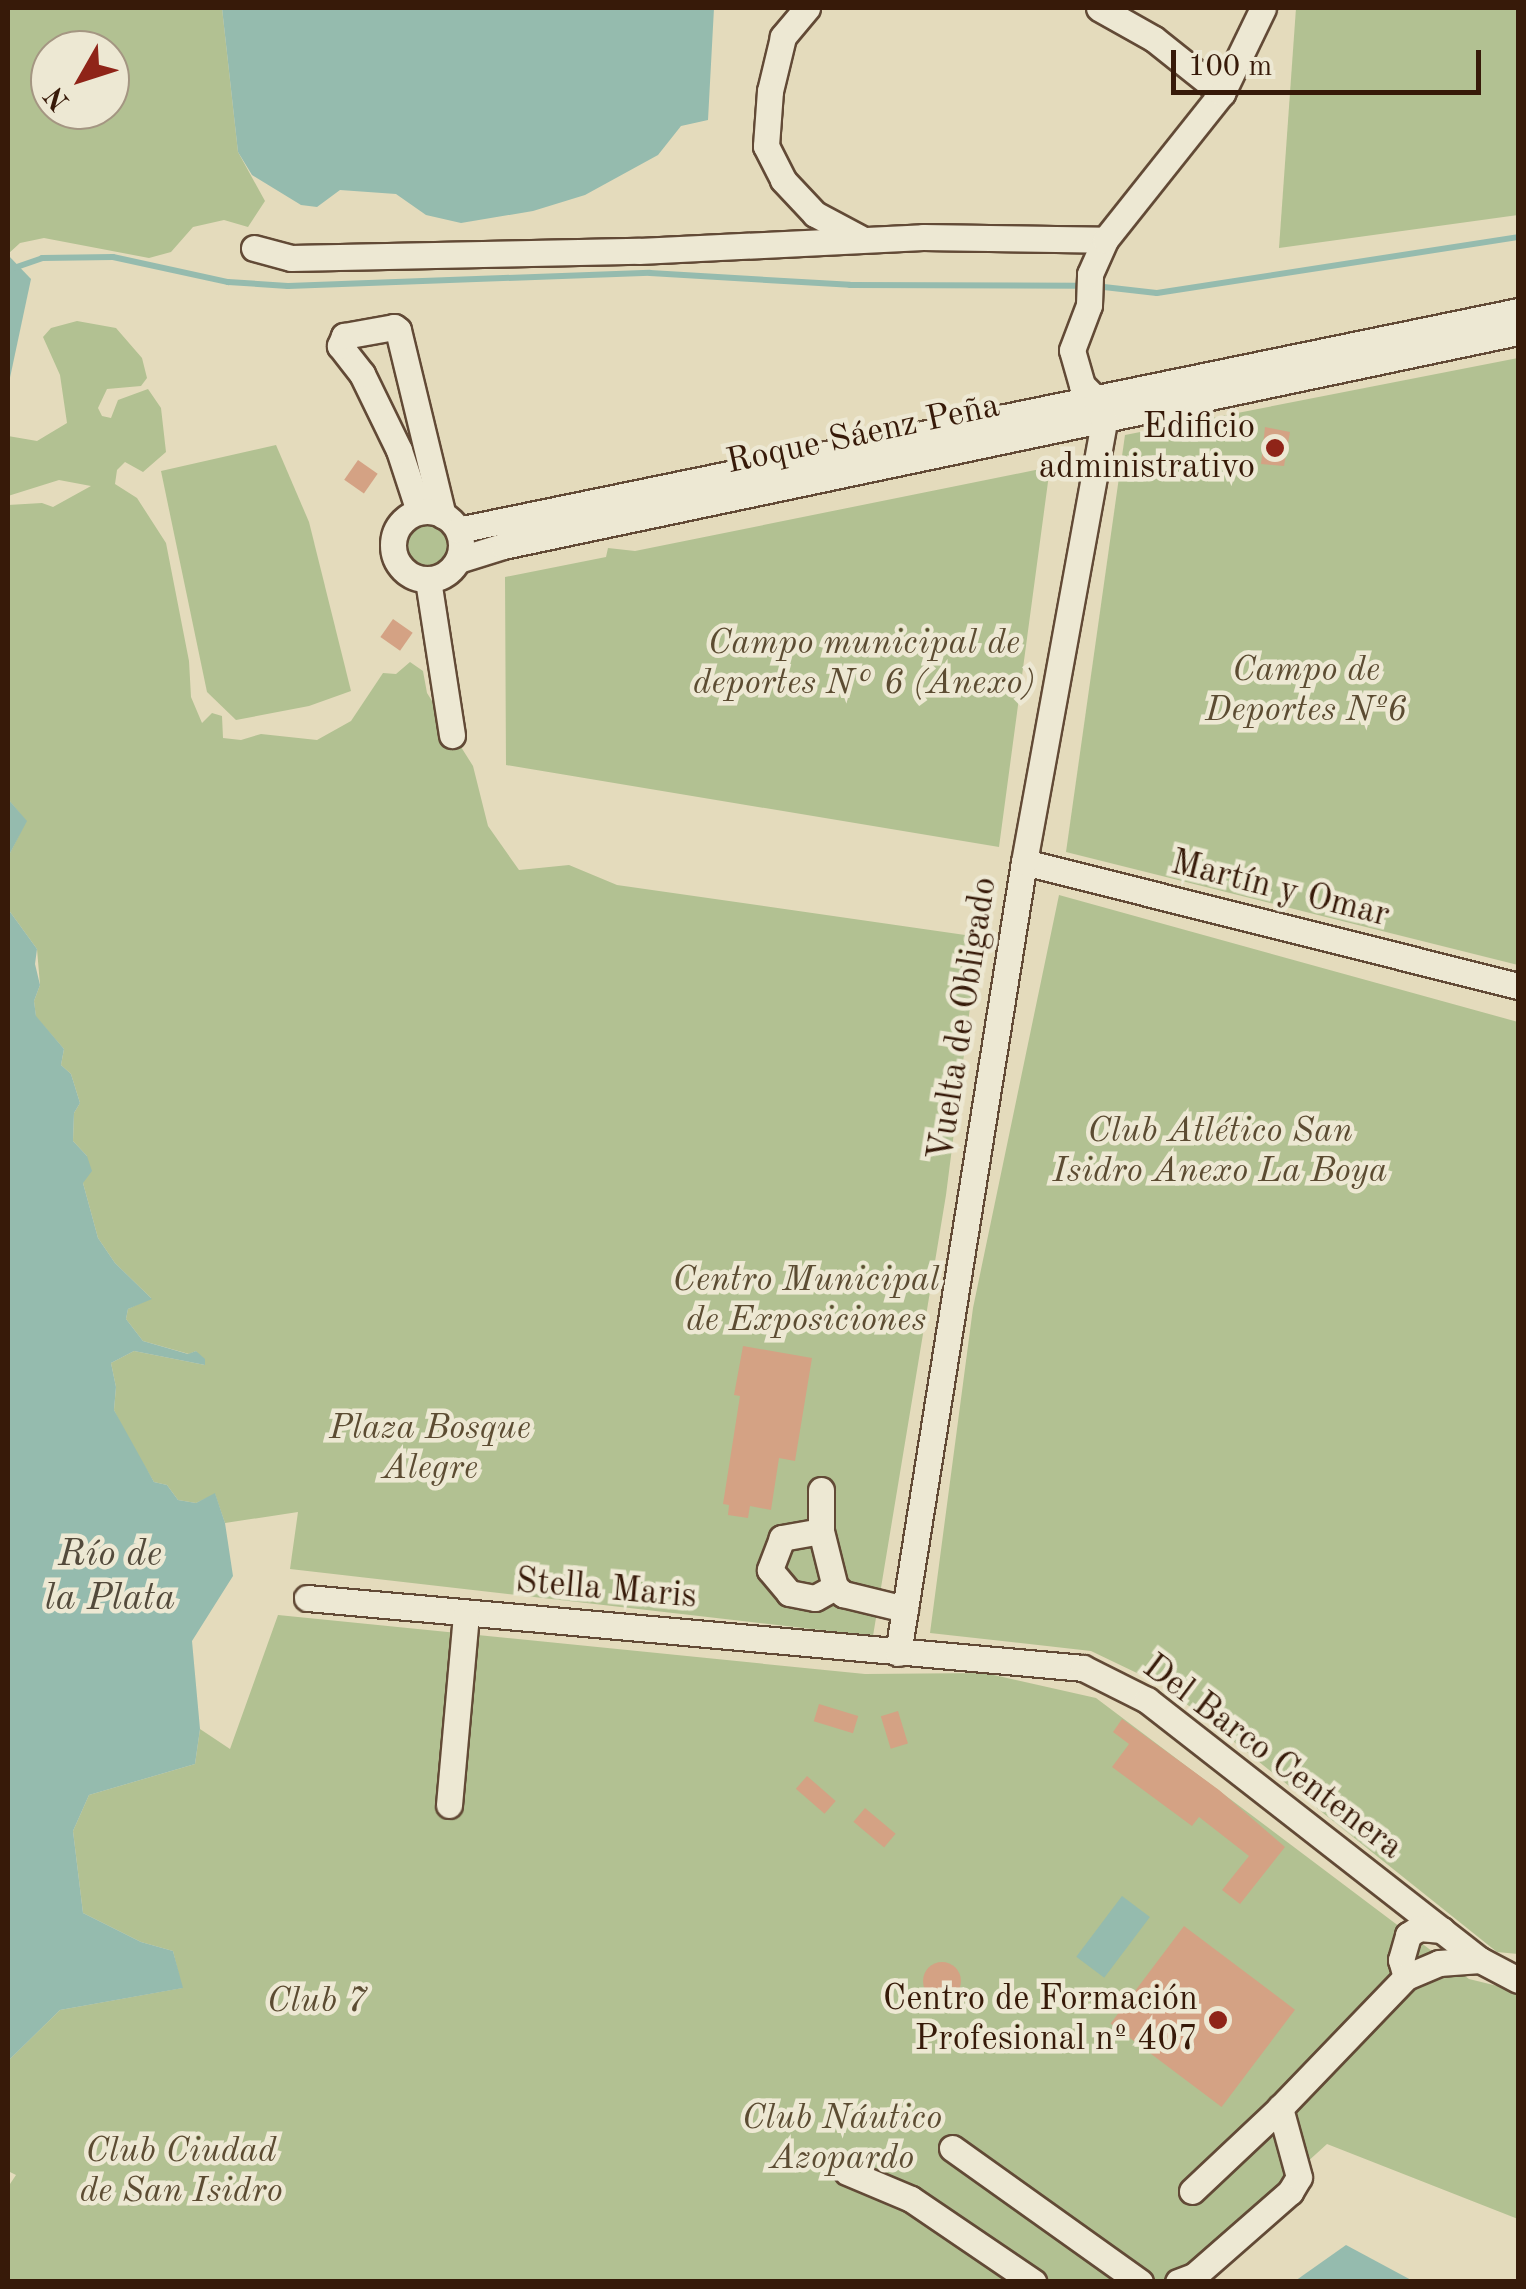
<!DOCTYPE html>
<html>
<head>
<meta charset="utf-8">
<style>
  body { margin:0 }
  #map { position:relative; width:1526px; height:2289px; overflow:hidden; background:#e4dbbc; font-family:"Old Standard TT",serif }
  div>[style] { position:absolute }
  .green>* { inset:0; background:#b2c192 }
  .round { border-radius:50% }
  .water>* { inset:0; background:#95bbae; transform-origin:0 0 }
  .stream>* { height:6px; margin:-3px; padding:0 3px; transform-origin:3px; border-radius:3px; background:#95bbae }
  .building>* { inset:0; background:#d4a284; transform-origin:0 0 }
  .roads { filter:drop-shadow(2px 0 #624a36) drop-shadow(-2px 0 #624a36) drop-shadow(0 2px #624a36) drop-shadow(0 -2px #624a36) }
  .minor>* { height:25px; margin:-12.5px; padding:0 12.5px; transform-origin:12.5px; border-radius:12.5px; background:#ede8d3 }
  .minor>.ring { margin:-12.5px; padding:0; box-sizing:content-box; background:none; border:25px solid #ede8d3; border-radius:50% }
  .dots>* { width:28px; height:28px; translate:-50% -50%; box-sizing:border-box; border:5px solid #ede8d3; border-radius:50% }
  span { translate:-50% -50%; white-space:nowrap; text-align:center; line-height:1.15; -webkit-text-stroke:9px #ede8d3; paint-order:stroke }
  .poi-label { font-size:35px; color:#371a09 }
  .right { translate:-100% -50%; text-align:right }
  .street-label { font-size:35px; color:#371a09 }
  .park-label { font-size:35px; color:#5c4c32; font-style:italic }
  .water-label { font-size:38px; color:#534a3b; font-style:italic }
  .frame { position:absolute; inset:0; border:10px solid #371a09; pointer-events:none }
  .north { position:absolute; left:30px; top:30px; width:100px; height:100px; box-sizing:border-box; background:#ede8d3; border:2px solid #a49682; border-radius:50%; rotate:231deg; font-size:28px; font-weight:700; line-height:40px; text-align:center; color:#371a09 }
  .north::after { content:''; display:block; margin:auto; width:35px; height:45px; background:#8f2418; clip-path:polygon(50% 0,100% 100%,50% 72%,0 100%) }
  .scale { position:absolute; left:1171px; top:50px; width:310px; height:45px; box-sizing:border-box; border:5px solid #371a09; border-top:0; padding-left:12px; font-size:30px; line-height:35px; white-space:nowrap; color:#371a09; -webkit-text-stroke:8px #ede8d3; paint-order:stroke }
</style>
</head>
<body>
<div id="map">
  <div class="green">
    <div style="clip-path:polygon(evenodd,8px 8px,222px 8px,238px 152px,265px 201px,248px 227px,224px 220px,193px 227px,171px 252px,149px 258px,44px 238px,20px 243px,8px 254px,8px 8px,50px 50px,110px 50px,110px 110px,50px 110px,50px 50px)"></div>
    <div style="clip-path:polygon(1296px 8px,1518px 8px,1518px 215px,1279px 248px)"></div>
    <div style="clip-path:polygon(77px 321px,116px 328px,142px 358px,147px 378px,141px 386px,107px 389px,98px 408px,102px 416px,111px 418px,118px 400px,148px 389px,161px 408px,166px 452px,143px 472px,125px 462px,117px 470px,115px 484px,137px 498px,166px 543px,189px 661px,191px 697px,202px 723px,212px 713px,222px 716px,223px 738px,241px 740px,261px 734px,317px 740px,351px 721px,383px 673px,396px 674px,410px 662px,423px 671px,427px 693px,473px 766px,488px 826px,519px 870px,569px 865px,617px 885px,979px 937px,946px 1195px,873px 1636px,290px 1569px,298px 1512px,225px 1523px,215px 1494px,196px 1503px,178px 1500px,167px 1485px,154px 1482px,126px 1435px,114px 1410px,116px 1387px,111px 1363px,134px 1351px,205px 1365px,196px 1351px,189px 1354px,143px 1341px,126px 1319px,128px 1309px,151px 1298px,115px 1263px,98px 1238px,83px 1183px,87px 1156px,73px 1141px,74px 1113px,80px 1103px,71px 1074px,61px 1065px,64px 1049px,36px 1017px,34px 1001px,40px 985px,37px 949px,8px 909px,8px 857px,26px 821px,8px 799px,8px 505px,42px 503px,53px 507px,91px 486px,59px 480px,8px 496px,8px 436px,37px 441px,67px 423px,60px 375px,43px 337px,51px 328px)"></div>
    <div style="clip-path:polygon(1518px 358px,1518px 965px,1066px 852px,1125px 435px)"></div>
    <div style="clip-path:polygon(276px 445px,309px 522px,351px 691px,309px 706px,236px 720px,207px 692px,161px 471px)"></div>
    <div style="clip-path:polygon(1050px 467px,999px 847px,506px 765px,505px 577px,606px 557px,608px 548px,635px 551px)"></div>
    <div class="round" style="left:407px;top:523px;width:42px;height:42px"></div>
    <div style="clip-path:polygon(1059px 895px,1518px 1022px,1518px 1954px,1497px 1952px,1164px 1686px,1091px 1651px,930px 1633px,973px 1308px)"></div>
    <div style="clip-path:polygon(278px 1615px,865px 1674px,985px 1673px,1096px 1698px,1469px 1979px,1518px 1991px,1518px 2219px,1327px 2144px,1176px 2281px,8px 2282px,8px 2187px,16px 2175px,8px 2171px,8px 2061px,60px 2010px,182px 1988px,173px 1951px,141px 1942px,83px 1913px,73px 1831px,89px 1795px,195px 1764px,200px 1729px,230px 1749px)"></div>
  </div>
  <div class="water">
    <div style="clip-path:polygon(222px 8px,714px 8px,708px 120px,681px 126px,658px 155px,585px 195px,533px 211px,461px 223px,426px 215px,396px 194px,340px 190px,317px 207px,301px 205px,252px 175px,238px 152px)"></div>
    <div style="clip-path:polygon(8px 255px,31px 279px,8px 387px)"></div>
    <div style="clip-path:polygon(8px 799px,27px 821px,8px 857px)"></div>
    <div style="clip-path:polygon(8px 909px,37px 949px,35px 964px,40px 985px,34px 1001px,36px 1016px,64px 1049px,61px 1065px,71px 1074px,80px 1103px,74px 1113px,73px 1141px,87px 1156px,92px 1171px,83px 1183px,98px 1238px,115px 1263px,152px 1299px,128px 1309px,126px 1319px,143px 1341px,188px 1354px,196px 1351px,205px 1359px,205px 1365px,134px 1351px,111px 1363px,116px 1387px,114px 1410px,154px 1482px,167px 1485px,178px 1500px,196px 1503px,215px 1493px,225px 1523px,233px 1576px,192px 1641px,200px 1729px,195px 1764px,89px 1795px,73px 1831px,83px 1913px,141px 1942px,173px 1951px,183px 1988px,60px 2010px,8px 2061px)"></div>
    <div style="left:1122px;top:1896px;width:35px;height:76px;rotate:37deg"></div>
    <div style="clip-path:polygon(1346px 2245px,1413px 2281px,1295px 2281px)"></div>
  </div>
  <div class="stream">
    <div style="left:8px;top:270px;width:36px;rotate:-19deg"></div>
    <div style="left:42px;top:258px;width:71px;rotate:-0.8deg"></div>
    <div style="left:113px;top:257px;width:118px;rotate:12.3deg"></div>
    <div style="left:228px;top:282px;width:60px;rotate:3.8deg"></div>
    <div style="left:288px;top:286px;width:362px;rotate:-2.1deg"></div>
    <div style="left:650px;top:273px;width:200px;rotate:3.4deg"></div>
    <div style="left:850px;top:285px;width:232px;rotate:0.2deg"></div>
    <div style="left:1095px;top:286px;width:62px;rotate:6.4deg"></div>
    <div style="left:1157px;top:293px;width:365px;rotate:-8.8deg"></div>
  </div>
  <div class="building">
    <div style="clip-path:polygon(1265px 427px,1290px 432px,1284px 466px,1261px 464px)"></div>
    <div style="left:358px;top:460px;width:24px;height:24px;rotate:35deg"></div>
    <div style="left:393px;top:619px;width:24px;height:22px;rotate:35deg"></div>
    <div style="clip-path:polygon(743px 1346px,812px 1358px,795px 1461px,779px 1458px,771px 1510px,750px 1506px,748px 1518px,728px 1515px,729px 1505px,723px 1504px,740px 1396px,734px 1395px)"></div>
    <div style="left:819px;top:1704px;width:41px;height:18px;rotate:17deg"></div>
    <div style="left:898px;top:1711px;width:34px;height:18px;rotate:73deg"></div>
    <div style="clip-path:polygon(1122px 1719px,1219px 1790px,1285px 1847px,1240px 1904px,1222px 1890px,1249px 1856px,1199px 1817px,1192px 1826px,1112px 1767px,1129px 1744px,1113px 1732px)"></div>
    <div style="left:807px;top:1776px;width:38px;height:17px;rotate:41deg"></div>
    <div style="left:865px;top:1808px;width:40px;height:18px;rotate:40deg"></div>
    <div style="left:1184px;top:1926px;width:139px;height:122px;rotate:37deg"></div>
    <div class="round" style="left:923px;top:1962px;width:38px;height:38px"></div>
  </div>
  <div class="roads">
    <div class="minor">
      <div style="left:807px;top:8px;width:38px;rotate:130deg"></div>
      <div style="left:783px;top:37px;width:56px;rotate:103.5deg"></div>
      <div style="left:770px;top:91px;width:55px;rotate:94.2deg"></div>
      <div style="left:766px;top:146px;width:38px;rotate:63deg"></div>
      <div style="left:783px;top:180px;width:47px;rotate:46.7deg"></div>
      <div style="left:815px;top:214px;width:51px;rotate:28.1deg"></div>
      <div style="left:1099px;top:8px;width:63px;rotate:29.4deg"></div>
      <div style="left:1154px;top:39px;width:87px;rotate:38.5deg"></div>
      <div style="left:254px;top:248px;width:38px;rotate:15deg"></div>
      <div style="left:291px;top:258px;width:348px;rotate:-1.2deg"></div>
      <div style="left:639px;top:251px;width:284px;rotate:-2.8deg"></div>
      <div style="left:923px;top:237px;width:182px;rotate:0.9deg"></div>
      <div style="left:419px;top:511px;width:64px;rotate:-108.2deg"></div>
      <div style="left:399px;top:450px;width:85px;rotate:-116deg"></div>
      <div style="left:362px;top:374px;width:36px;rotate:-128deg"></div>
      <div style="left:340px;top:346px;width:11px;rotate:-68deg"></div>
      <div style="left:344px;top:336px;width:51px;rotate:-10.2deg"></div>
      <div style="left:394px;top:327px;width:5px;rotate:37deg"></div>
      <div style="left:398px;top:330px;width:191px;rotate:76.4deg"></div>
      <div class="ring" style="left:393px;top:511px;width:43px;height:43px"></div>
      <div style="left:458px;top:530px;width:1082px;rotate:-11.67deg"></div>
      <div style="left:458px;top:560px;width:47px;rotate:-17.3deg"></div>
      <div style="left:503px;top:546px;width:1037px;rotate:-11.91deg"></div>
      <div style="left:428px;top:580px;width:157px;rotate:81.2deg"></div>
      <div style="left:1024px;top:862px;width:509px;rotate:14.09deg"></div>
      <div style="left:821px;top:1490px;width:41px;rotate:90deg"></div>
      <div style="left:821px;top:1531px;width:58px;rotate:76deg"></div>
      <div style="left:835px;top:1587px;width:11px;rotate:41deg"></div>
      <div style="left:843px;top:1594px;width:64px;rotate:13.6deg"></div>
      <div style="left:821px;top:1531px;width:40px;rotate:170deg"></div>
      <div style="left:782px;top:1538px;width:34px;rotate:111deg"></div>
      <div style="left:770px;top:1570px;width:30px;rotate:50deg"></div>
      <div style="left:789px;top:1593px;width:26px;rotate:11deg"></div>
      <div style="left:815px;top:1598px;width:23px;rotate:-29deg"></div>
      <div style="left:307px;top:1598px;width:779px;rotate:5.15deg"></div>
      <div style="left:1083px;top:1668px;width:72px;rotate:26.6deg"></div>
      <div style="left:1147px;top:1700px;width:422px;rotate:38deg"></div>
      <div style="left:1480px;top:1960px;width:43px;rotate:27.8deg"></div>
      <div style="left:898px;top:1653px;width:801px;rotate:-80.95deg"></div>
      <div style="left:1024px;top:862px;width:448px;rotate:-79.7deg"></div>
      <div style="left:1104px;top:421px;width:23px;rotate:-110deg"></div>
      <div style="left:1096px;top:399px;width:20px;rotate:-135deg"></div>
      <div style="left:1082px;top:385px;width:36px;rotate:-106deg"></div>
      <div style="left:1072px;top:350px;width:48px;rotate:-69.3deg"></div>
      <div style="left:1089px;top:305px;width:31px;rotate:-88deg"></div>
      <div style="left:1090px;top:274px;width:37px;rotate:-66deg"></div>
      <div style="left:1105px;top:240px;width:188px;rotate:-51.5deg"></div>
      <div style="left:1222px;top:93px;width:94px;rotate:-64.2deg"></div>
      <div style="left:449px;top:1805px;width:193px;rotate:-84.9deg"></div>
      <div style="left:1406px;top:1977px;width:18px;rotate:-106deg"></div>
      <div style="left:1401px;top:1960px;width:26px;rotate:-74deg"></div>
      <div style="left:1408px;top:1935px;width:13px;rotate:-32deg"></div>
      <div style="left:1419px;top:1928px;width:23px;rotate:5deg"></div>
      <div style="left:952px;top:2148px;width:231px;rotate:35.5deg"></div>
      <div style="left:847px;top:2172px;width:69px;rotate:22.9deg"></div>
      <div style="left:911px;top:2199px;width:148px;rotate:34.2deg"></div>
      <div style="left:1192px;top:2191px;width:121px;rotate:-43.3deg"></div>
      <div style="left:1280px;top:2108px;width:182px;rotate:-46.1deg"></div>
      <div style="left:1406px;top:1977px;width:36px;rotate:-23deg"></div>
      <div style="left:1439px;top:1963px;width:41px;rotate:-4.2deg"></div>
      <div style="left:1178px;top:2282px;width:17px;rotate:-21deg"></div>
      <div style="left:1194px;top:2276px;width:128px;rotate:-41.2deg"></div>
      <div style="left:1290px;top:2192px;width:17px;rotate:-59deg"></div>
      <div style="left:1299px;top:2177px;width:72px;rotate:-105.4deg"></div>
    </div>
  </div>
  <div class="dots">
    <div style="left:1275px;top:448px;background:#8f2418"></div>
    <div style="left:1218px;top:2020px;background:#8f2418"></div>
  </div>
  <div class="poi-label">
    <span class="right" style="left:1255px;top:448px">Edificio<br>administrativo</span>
    <span class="right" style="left:1198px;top:2020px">Centro de Formación<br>Profesional nº 407</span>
  </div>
  <div class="street-label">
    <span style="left:863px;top:435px;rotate:-12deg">Roque Sáenz Peña</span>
    <span style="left:1280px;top:890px;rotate:14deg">Martín y Omar</span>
    <span style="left:964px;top:1019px;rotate:-81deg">Vuelta de Obligado</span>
    <span style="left:606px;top:1590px;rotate:5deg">Stella Maris</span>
    <span style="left:1272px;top:1758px;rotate:37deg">Del Barco Centenera</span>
  </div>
  <div class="park-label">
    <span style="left:864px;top:664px">Campo municipal de<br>deportes N° 6 (Anexo)</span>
    <span style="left:1306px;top:691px">Campo de<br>Deportes Nº6</span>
    <span style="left:1220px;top:1152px">Club Atlético San<br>Isidro Anexo La Boya</span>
    <span style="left:806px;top:1301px">Centro Municipal<br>de Exposiciones</span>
    <span style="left:430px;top:1449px">Plaza Bosque<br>Alegre</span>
    <span style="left:317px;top:2002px">Club 7</span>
    <span style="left:842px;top:2139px">Club Náutico<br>Azopardo</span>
    <span style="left:181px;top:2172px">Club Ciudad<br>de San Isidro</span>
  </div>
  <div class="water-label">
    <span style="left:110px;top:1578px">Río de<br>la Plata</span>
  </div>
  <div class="frame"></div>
  <div class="north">N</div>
  <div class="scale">100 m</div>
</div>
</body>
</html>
